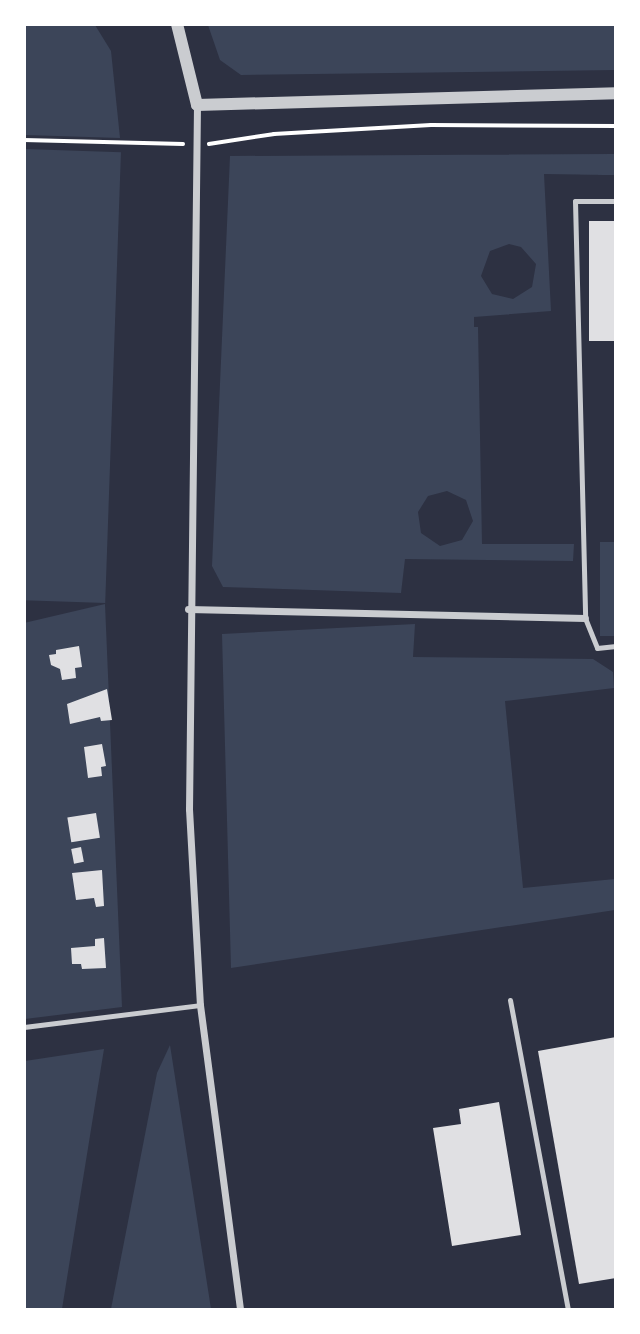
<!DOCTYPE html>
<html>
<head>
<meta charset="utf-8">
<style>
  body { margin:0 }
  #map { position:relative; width:640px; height:1334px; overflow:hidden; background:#2d3142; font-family:Mulish,sans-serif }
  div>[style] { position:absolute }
  .green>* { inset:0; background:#3c4559; transform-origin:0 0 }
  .building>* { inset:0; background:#e0e0e3; transform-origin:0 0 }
  .path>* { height:3.5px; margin:-1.75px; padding:0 1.75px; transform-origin:1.75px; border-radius:1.75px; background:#fff }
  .service>* { height:5px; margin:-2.5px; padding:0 2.5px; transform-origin:2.5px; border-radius:2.5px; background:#caccd0 }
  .minor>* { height:7px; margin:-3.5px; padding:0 3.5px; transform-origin:3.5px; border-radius:3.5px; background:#caccd0 }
  .tertiary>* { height:12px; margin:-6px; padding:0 6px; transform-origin:6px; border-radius:6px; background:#caccd0 }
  span { translate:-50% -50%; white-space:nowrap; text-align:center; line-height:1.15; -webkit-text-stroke:5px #fff; paint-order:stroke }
  .frame { position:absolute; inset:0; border:26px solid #fff; pointer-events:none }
</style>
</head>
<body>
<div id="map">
  <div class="green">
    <div style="clip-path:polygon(25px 24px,95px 25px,111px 51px,120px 138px,25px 135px)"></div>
    <div style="clip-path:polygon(208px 25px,615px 25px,615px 70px,241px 75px,220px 60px)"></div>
    <div style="left:25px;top:149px;width:96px;height:451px;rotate:2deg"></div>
    <div style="clip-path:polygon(evenodd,615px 154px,615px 175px,544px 174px,551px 311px,474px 317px,474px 327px,478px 327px,482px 544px,574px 544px,573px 561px,405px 559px,401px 593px,223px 587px,212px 566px,230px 156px,615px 154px,509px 244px,521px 247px,536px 264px,532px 287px,513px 299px,492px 294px,481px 276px,490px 251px,509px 244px,615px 154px,447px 491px,466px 500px,473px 521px,462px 540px,440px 546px,421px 533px,418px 512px,428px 496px,447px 491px)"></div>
    <div style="left:615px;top:542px;width:94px;height:15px;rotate:90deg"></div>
    <div style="clip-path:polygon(105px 604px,122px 1007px,25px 1019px,24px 623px)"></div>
    <div style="clip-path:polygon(415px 624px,413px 657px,593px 659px,613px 672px,614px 688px,505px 701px,523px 888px,615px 879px,615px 910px,231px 968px,222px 634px)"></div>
    <div style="clip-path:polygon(170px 1045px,211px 1309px,111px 1309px,157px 1073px)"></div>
    <div style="clip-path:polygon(104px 1049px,62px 1309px,25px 1309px,25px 1061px)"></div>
  </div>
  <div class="building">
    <div style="left:589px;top:221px;width:27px;height:120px"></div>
    <div style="clip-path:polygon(79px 646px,82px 667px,75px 668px,76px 678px,62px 680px,60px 669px,51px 665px,49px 655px,56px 654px,56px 650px)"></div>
    <div style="clip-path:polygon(107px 689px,112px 720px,101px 721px,100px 717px,70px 724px,67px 704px)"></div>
    <div style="clip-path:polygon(102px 744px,106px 766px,101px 767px,102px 776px,88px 778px,84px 747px)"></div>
    <div style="left:96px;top:813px;width:25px;height:29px;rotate:81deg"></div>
    <div style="left:81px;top:847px;width:15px;height:10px;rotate:79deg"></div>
    <div style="clip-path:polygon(102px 870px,104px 906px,96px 907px,94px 898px,76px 900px,72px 873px)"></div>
    <div style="clip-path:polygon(104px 938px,106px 968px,82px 969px,81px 964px,72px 964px,71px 948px,95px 946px,95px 939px)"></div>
    <div style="clip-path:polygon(616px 1037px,616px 1278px,579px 1284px,538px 1051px)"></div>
    <div style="clip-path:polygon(499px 1102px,521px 1235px,452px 1246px,433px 1128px,461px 1124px,459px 1109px)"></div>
  </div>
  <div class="path">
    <div style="left:24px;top:140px;width:159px;rotate:1.4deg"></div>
    <div style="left:209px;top:144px;width:66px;rotate:-8.7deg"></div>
    <div style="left:274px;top:134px;width:157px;rotate:-3.3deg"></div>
    <div style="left:431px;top:125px;width:185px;rotate:0.3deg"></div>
  </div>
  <div class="service">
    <div style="left:616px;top:201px;width:41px;rotate:180deg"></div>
    <div style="left:575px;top:201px;width:417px;rotate:88.6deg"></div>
    <div style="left:585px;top:618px;width:32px;rotate:68deg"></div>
    <div style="left:597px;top:648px;width:19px;rotate:-6deg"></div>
    <div style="left:510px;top:1000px;width:315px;rotate:79.4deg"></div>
    <div style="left:24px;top:1027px;width:177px;rotate:-7.1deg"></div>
  </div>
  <div class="minor">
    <div style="left:197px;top:105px;width:704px;rotate:90.65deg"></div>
    <div style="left:189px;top:809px;width:196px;rotate:86.8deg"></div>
    <div style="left:200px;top:1005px;width:308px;rotate:82.5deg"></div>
    <div style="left:188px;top:609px;width:397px;rotate:1.3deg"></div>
  </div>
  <div class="tertiary">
    <div style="left:177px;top:24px;width:83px;rotate:76.1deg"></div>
    <div style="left:197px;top:105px;width:419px;rotate:-1.6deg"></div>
  </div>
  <div class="frame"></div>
</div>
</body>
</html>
